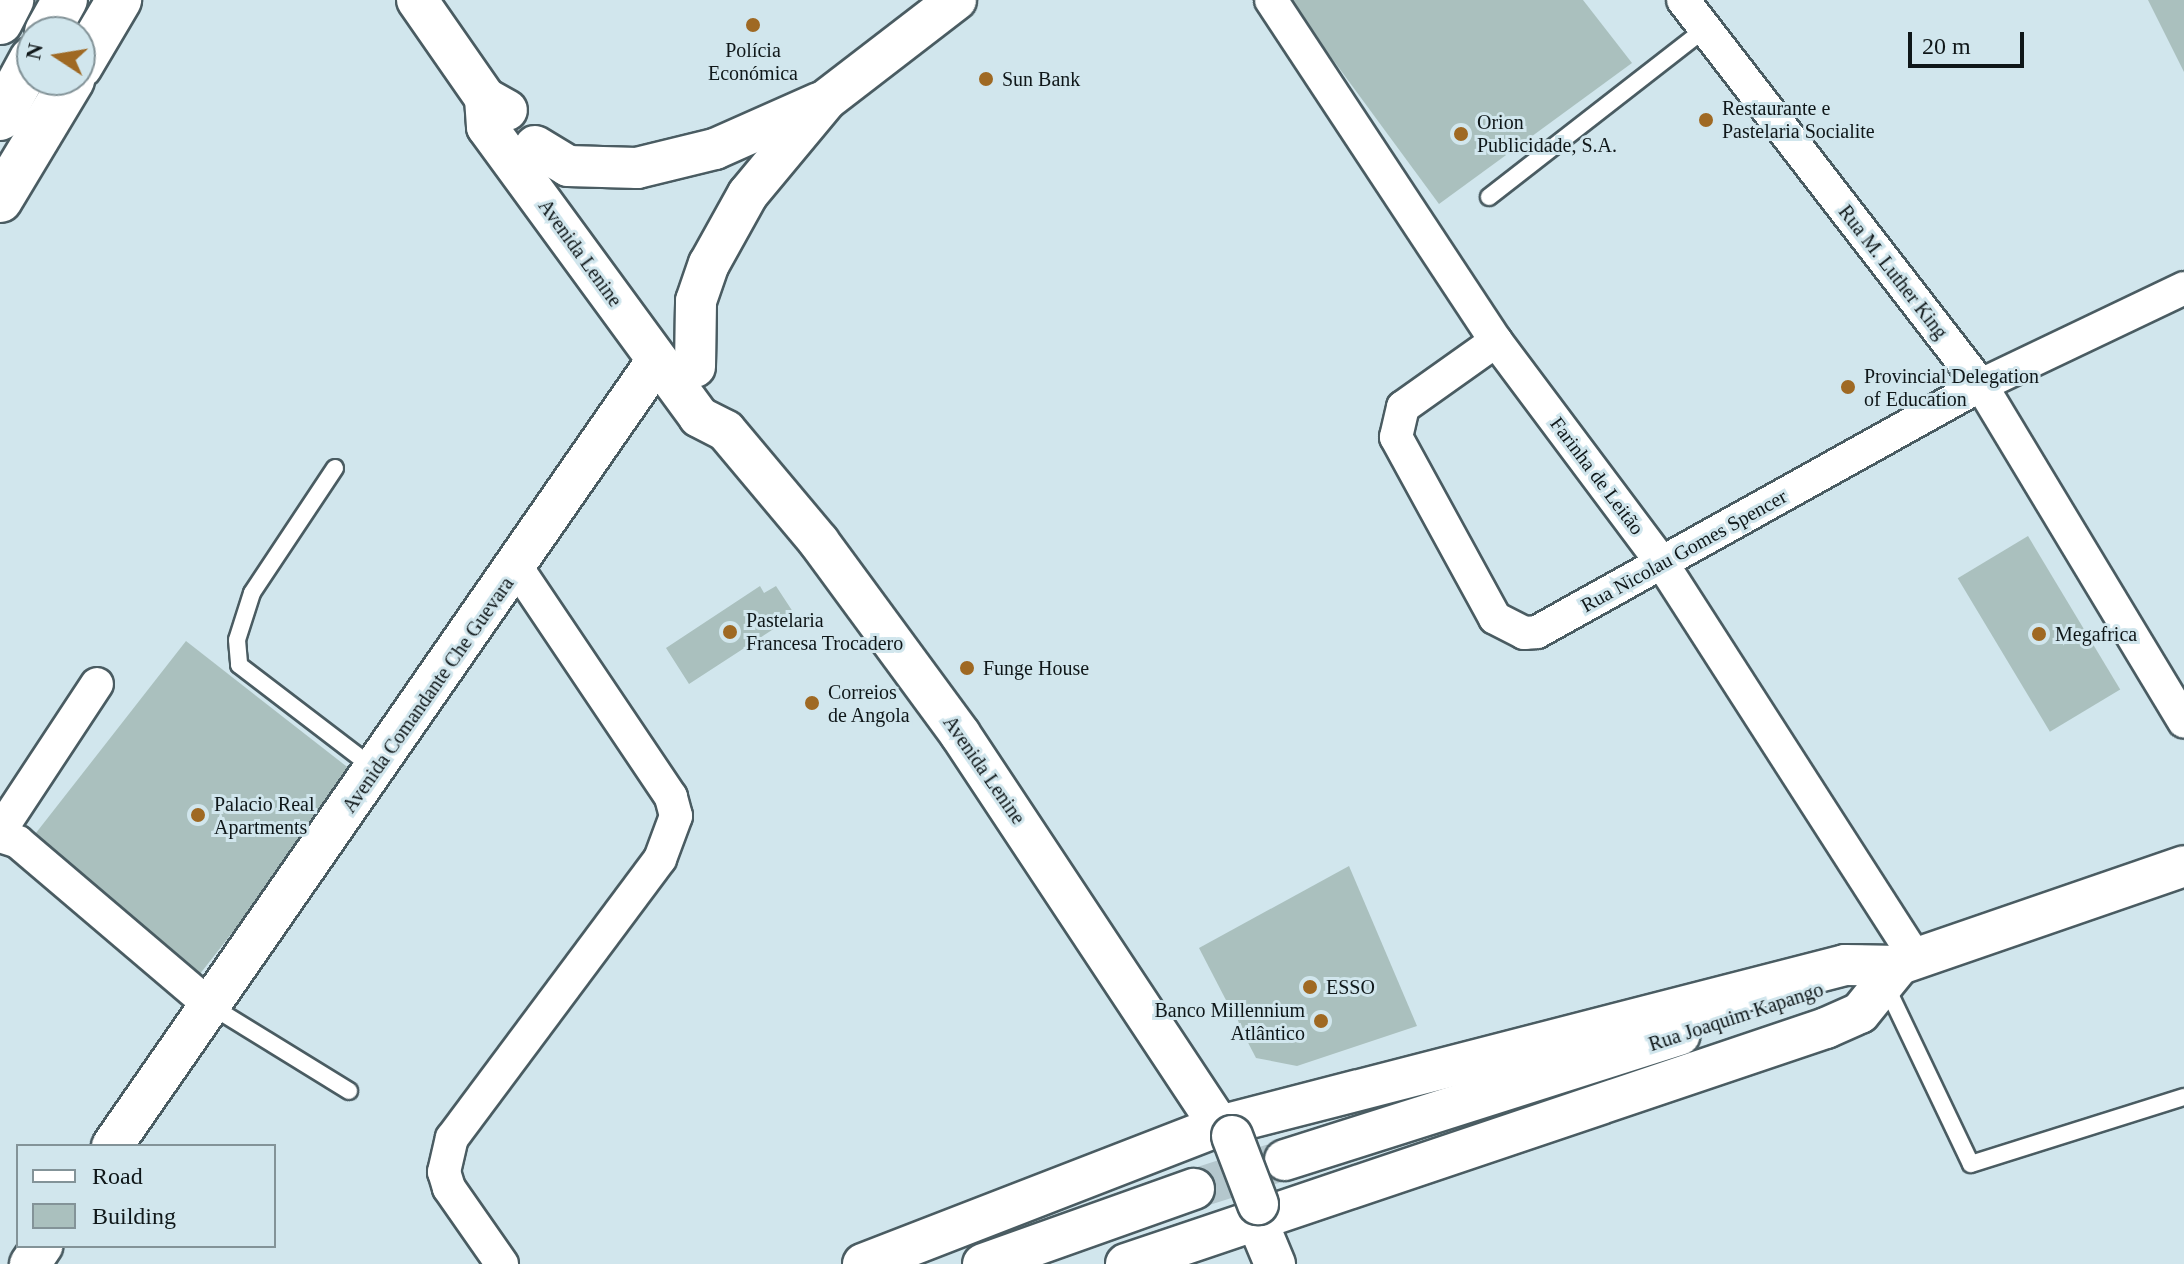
<!DOCTYPE html>
<html>
<head>
<meta charset="utf-8">
<style>
  body { margin:0 }
  #map { position:relative; width:2184px; height:1264px; overflow:hidden; background:#d1e6ed; font-family:Georgia,serif }
  div>[style] { position:absolute }
  .building>* { inset:0; background:#aac0be; transform-origin:0 0 }
  .tertiary-tunnel>* { height:40px; margin-top:-20px; transform-origin:0; background:repeating-linear-gradient(90deg,#b4c7cd 0 40px,transparent 0 60px) }
  .roads { filter:drop-shadow(2px 0 #4a5c62) drop-shadow(-2px 0 #4a5c62) drop-shadow(0 2px #4a5c62) drop-shadow(0 -2px #4a5c62) }
  .service>* { height:16px; margin:-8px; padding:0 8px; transform-origin:8px; border-radius:8px; background:#fff }
  .minor>* { height:32px; margin:-16px; padding:0 16px; transform-origin:16px; border-radius:16px; background:#fff }
  .tertiary>* { height:40px; margin:-20px; padding:0 20px; transform-origin:20px; border-radius:20px; background:#fff }
  .secondary>* { height:44px; margin:-22px; padding:0 22px; transform-origin:22px; border-radius:22px; background:#fff }
  .bridges { filter:drop-shadow(2px 0 #4a5c62) drop-shadow(-2px 0 #4a5c62) drop-shadow(0 2px #4a5c62) drop-shadow(0 -2px #4a5c62) }
  .tertiary-bridge>* { height:40px; margin:-20px; padding:0 20px; transform-origin:20px; border-radius:20px; background:#fff }
  .dots>* { width:22px; height:22px; translate:-50% -50%; box-sizing:border-box; border:4px solid #d1e6ed; border-radius:50% }
  span { translate:-50% -50%; white-space:nowrap; text-align:center; line-height:1.15; -webkit-text-stroke:6px #d1e6ed; paint-order:stroke }
  .poi-label { font-size:20px; color:#0f1719 }
  .left { translate:0 -50%; text-align:left }
  .right { translate:-100% -50%; text-align:right }
  .street-label { font-size:20px; color:#0f1719 }
  .legend { position:absolute; left:16px; top:1144px; width:260px; height:104px; box-sizing:border-box; background:#d1e6ed; border:2px solid #839398; margin:0; padding:10px 14px; list-style:none; font-size:24px; color:#0f1719 }
  .legend li { display:flex; align-items:center; gap:16px; height:40px }
  .legend b { width:40px; border:2px solid #839398 }
  .north { position:absolute; left:16px; top:16px; width:80px; height:80px; box-sizing:border-box; background:#d1e6ed; border:2px solid #839398; border-radius:50%; rotate:282deg; font-size:22px; font-weight:700; line-height:32px; text-align:center; color:#0f1719 }
  .north::after { content:''; display:block; margin:auto; width:28px; height:36px; background:#9f6923; clip-path:polygon(50% 0,100% 100%,50% 72%,0 100%) }
  .scale { position:absolute; left:1908px; top:32px; width:116px; height:36px; box-sizing:border-box; border:4px solid #0f1719; border-top:0; padding-left:10px; font-size:24px; line-height:28px; white-space:nowrap; color:#0f1719; -webkit-text-stroke:6px #d1e6ed; paint-order:stroke }
</style>
</head>
<body>
<div id="map">
  <div class="building">
    <div style="clip-path:polygon(1289px 0,1583px 0,1632px 63px,1439px 204px)"></div>
    <div style="clip-path:polygon(2148px 0,2184px 0,2184px 72px)"></div>
    <div style="left:2028px;top:536px;width:179px;height:82px;rotate:59deg"></div>
    <div style="clip-path:polygon(760px 586px,764px 593px,776px 586px,795px 615px,689px 684px,666px 648px)"></div>
    <div style="left:186px;top:641px;width:216px;height:259px;rotate:38deg"></div>
    <div style="clip-path:polygon(1349px 866px,1417px 1026px,1297px 1066px,1256px 1058px,1199px 948px)"></div>
  </div>
  <div class="tertiary-tunnel">
    <div style="left:1194px;top:1189px;width:96px;rotate:-17.7deg"></div>
  </div>
  <div class="roads">
    <div class="service">
      <div style="left:1489px;top:197px;width:274px;rotate:-37.9deg"></div>
      <div style="left:335px;top:468px;width:150px;rotate:123.6deg"></div>
      <div style="left:252px;top:593px;width:49px;rotate:107.7deg"></div>
      <div style="left:237px;top:640px;width:25px;rotate:85deg"></div>
      <div style="left:239px;top:665px;width:171px;rotate:37.4deg"></div>
      <div style="left:1886px;top:986px;width:197px;rotate:64.5deg"></div>
      <div style="left:1971px;top:1164px;width:223px;rotate:-17.5deg"></div>
      <div style="left:211px;top:1006px;width:162px;rotate:31.6deg"></div>
    </div>
    <div class="minor">
      <div style="left:1271px;top:0;width:409px;rotate:56.6deg"></div>
      <div style="left:1496px;top:341px;width:277px;rotate:53.2deg"></div>
      <div style="left:1662px;top:563px;width:470px;rotate:57.3deg"></div>
      <div style="left:1683px;top:0;width:487px;rotate:52.3deg"></div>
      <div style="left:1981px;top:385px;width:393px;rotate:58.9deg"></div>
      <div style="left:1496px;top:341px;width:114px;rotate:144.6deg"></div>
      <div style="left:1403px;top:407px;width:31px;rotate:103deg"></div>
      <div style="left:1396px;top:437px;width:206px;rotate:61.3deg"></div>
      <div style="left:1495px;top:618px;width:33px;rotate:27deg"></div>
      <div style="left:1524px;top:633px;width:13px;rotate:-4deg"></div>
      <div style="left:1537px;top:632px;width:508px;rotate:-29.09deg"></div>
      <div style="left:1981px;top:385px;width:225px;rotate:-25.5deg"></div>
      <div style="left:0;top:831px;width:176px;rotate:-56.6deg"></div>
      <div style="left:0;top:836px;width:19px;rotate:18deg"></div>
      <div style="left:18px;top:842px;width:253px;rotate:40.4deg"></div>
      <div style="left:502px;top:1264px;width:93px;rotate:-124.9deg"></div>
      <div style="left:449px;top:1188px;width:17px;rotate:-107deg"></div>
      <div style="left:444px;top:1172px;width:35px;rotate:-77deg"></div>
      <div style="left:452px;top:1138px;width:348px;rotate:-53.3deg"></div>
      <div style="left:660px;top:859px;width:46px;rotate:-69.6deg"></div>
      <div style="left:676px;top:816px;width:20px;rotate:-105deg"></div>
      <div style="left:671px;top:797px;width:276px;rotate:-123.9deg"></div>
    </div>
    <div class="tertiary">
      <div style="left:417px;top:0;width:119px;rotate:55.2deg"></div>
      <div style="left:485px;top:98px;width:25px;rotate:29deg"></div>
      <div style="left:485px;top:98px;width:29px;rotate:86deg"></div>
      <div style="left:487px;top:127px;width:359px;rotate:53.8deg"></div>
      <div style="left:699px;top:417px;width:30px;rotate:27deg"></div>
      <div style="left:726px;top:431px;width:145px;rotate:50deg"></div>
      <div style="left:819px;top:542px;width:238px;rotate:53.7deg"></div>
      <div style="left:960px;top:734px;width:470px;rotate:56.5deg"></div>
      <div style="left:1219px;top:1126px;width:16px;rotate:38deg"></div>
      <div style="left:535px;top:146px;width:39px;rotate:31deg"></div>
      <div style="left:568px;top:166px;width:69px;rotate:1.7deg"></div>
      <div style="left:637px;top:168px;width:80px;rotate:-13.7deg"></div>
      <div style="left:715px;top:149px;width:114px;rotate:-23.9deg"></div>
      <div style="left:695px;top:367px;width:66px;rotate:-89.1deg"></div>
      <div style="left:696px;top:301px;width:39px;rotate:-71deg"></div>
      <div style="left:709px;top:264px;width:80px;rotate:-60.9deg"></div>
      <div style="left:748px;top:194px;width:122px;rotate:-50.3deg"></div>
      <div style="left:826px;top:100px;width:164px;rotate:-37.6deg"></div>
      <div style="left:1874px;top:973px;width:328px;rotate:-19deg"></div>
      <div style="left:112px;top:1146px;width:956px;rotate:-55.26deg"></div>
      <div style="left:1285px;top:1160px;width:414px;rotate:-17.6deg"></div>
      <div style="left:1258px;top:1204px;width:17px;rotate:93deg"></div>
      <div style="left:1257px;top:1221px;width:47px;rotate:67.3deg"></div>
      <div style="left:30px;top:1264px;width:22px;rotate:-56deg"></div>
      <div style="left:863px;top:1264px;width:382px;rotate:-21.2deg"></div>
      <div style="left:1219px;top:1126px;width:646px;rotate:-14.42deg"></div>
      <div style="left:1845px;top:965px;width:53px;rotate:1.1deg"></div>
      <div style="left:983px;top:1264px;width:224px;rotate:-19.6deg"></div>
      <div style="left:1126px;top:1264px;width:739px;rotate:-18.63deg"></div>
      <div style="left:1826px;top:1028px;width:37px;rotate:-24deg"></div>
      <div style="left:1860px;top:1013px;width:60px;rotate:-51deg"></div>
    </div>
    <div class="secondary">
      <div style="left:0;top:22px;width:25px;rotate:-63deg"></div>
      <div style="left:47px;top:32px;width:37px;rotate:-61deg"></div>
      <div style="left:80px;top:66px;width:77px;rotate:-59.4deg"></div>
      <div style="left:0;top:118px;width:67px;rotate:-61.5deg"></div>
      <div style="left:0;top:200px;width:140px;rotate:-59deg"></div>
    </div>
  </div>
  <div class="bridges">
    <div class="tertiary-bridge">
      <div style="left:1232px;top:1136px;width:73px;rotate:69.1deg"></div>
    </div>
  </div>
  <div class="dots">
    <div style="left:753px;top:25px;background:#9f6923"></div>
    <div style="left:986px;top:79px;background:#9f6923"></div>
    <div style="left:1706px;top:120px;background:#9f6923"></div>
    <div style="left:1461px;top:134px;background:#9f6923"></div>
    <div style="left:1848px;top:387px;background:#9f6923"></div>
    <div style="left:730px;top:632px;background:#9f6923"></div>
    <div style="left:2039px;top:634px;background:#9f6923"></div>
    <div style="left:967px;top:668px;background:#9f6923"></div>
    <div style="left:812px;top:703px;background:#9f6923"></div>
    <div style="left:198px;top:815px;background:#9f6923"></div>
    <div style="left:1310px;top:987px;background:#9f6923"></div>
    <div style="left:1321px;top:1021px;background:#9f6923"></div>
  </div>
  <div class="poi-label">
    <span style="left:753px;top:62px">Polícia<br>Económica</span>
    <span class="left" style="left:1002px;top:79px">Sun Bank</span>
    <span class="left" style="left:1722px;top:120px">Restaurante e<br>Pastelaria Socialite</span>
    <span class="left" style="left:1477px;top:134px">Orion<br>Publicidade, S.A.</span>
    <span class="left" style="left:1864px;top:388px">Provincial Delegation<br>of Education</span>
    <span class="left" style="left:746px;top:632px">Pastelaria<br>Francesa Trocadero</span>
    <span class="left" style="left:2055px;top:634px">Megafrica</span>
    <span class="left" style="left:983px;top:668px">Funge House</span>
    <span class="left" style="left:828px;top:704px">Correios<br>de Angola</span>
    <span class="left" style="left:214px;top:816px">Palacio Real<br>Apartments</span>
    <span class="left" style="left:1326px;top:987px">ESSO</span>
    <span class="right" style="left:1305px;top:1022px">Banco Millennium<br>Atlântico</span>
  </div>
  <div class="street-label">
    <span style="left:580px;top:253px;rotate:54deg">Avenida Lenine</span>
    <span style="left:1893px;top:272px;rotate:52deg">Rua M. Luther King</span>
    <span style="left:1597px;top:476px;rotate:53deg">Farinha de Leitão</span>
    <span style="left:1684px;top:551px;rotate:-29deg">Rua Nicolau Gomes Spencer</span>
    <span style="left:428px;top:695px;rotate:-55deg">Avenida Comandante Che Guevara</span>
    <span style="left:984px;top:770px;rotate:55deg">Avenida Lenine</span>
    <span style="left:1736px;top:1017px;rotate:-18deg">Rua Joaquim Kapango</span>
  </div>
  <ul class="legend">
  <li><b style="height:10px;background:#fff"></b>Road</li>
  <li><b style="height:22px;background:#aac0be"></b>Building</li>
  </ul>
  <div class="north">N</div>
  <div class="scale">20 m</div>
</div>
</body>
</html>
